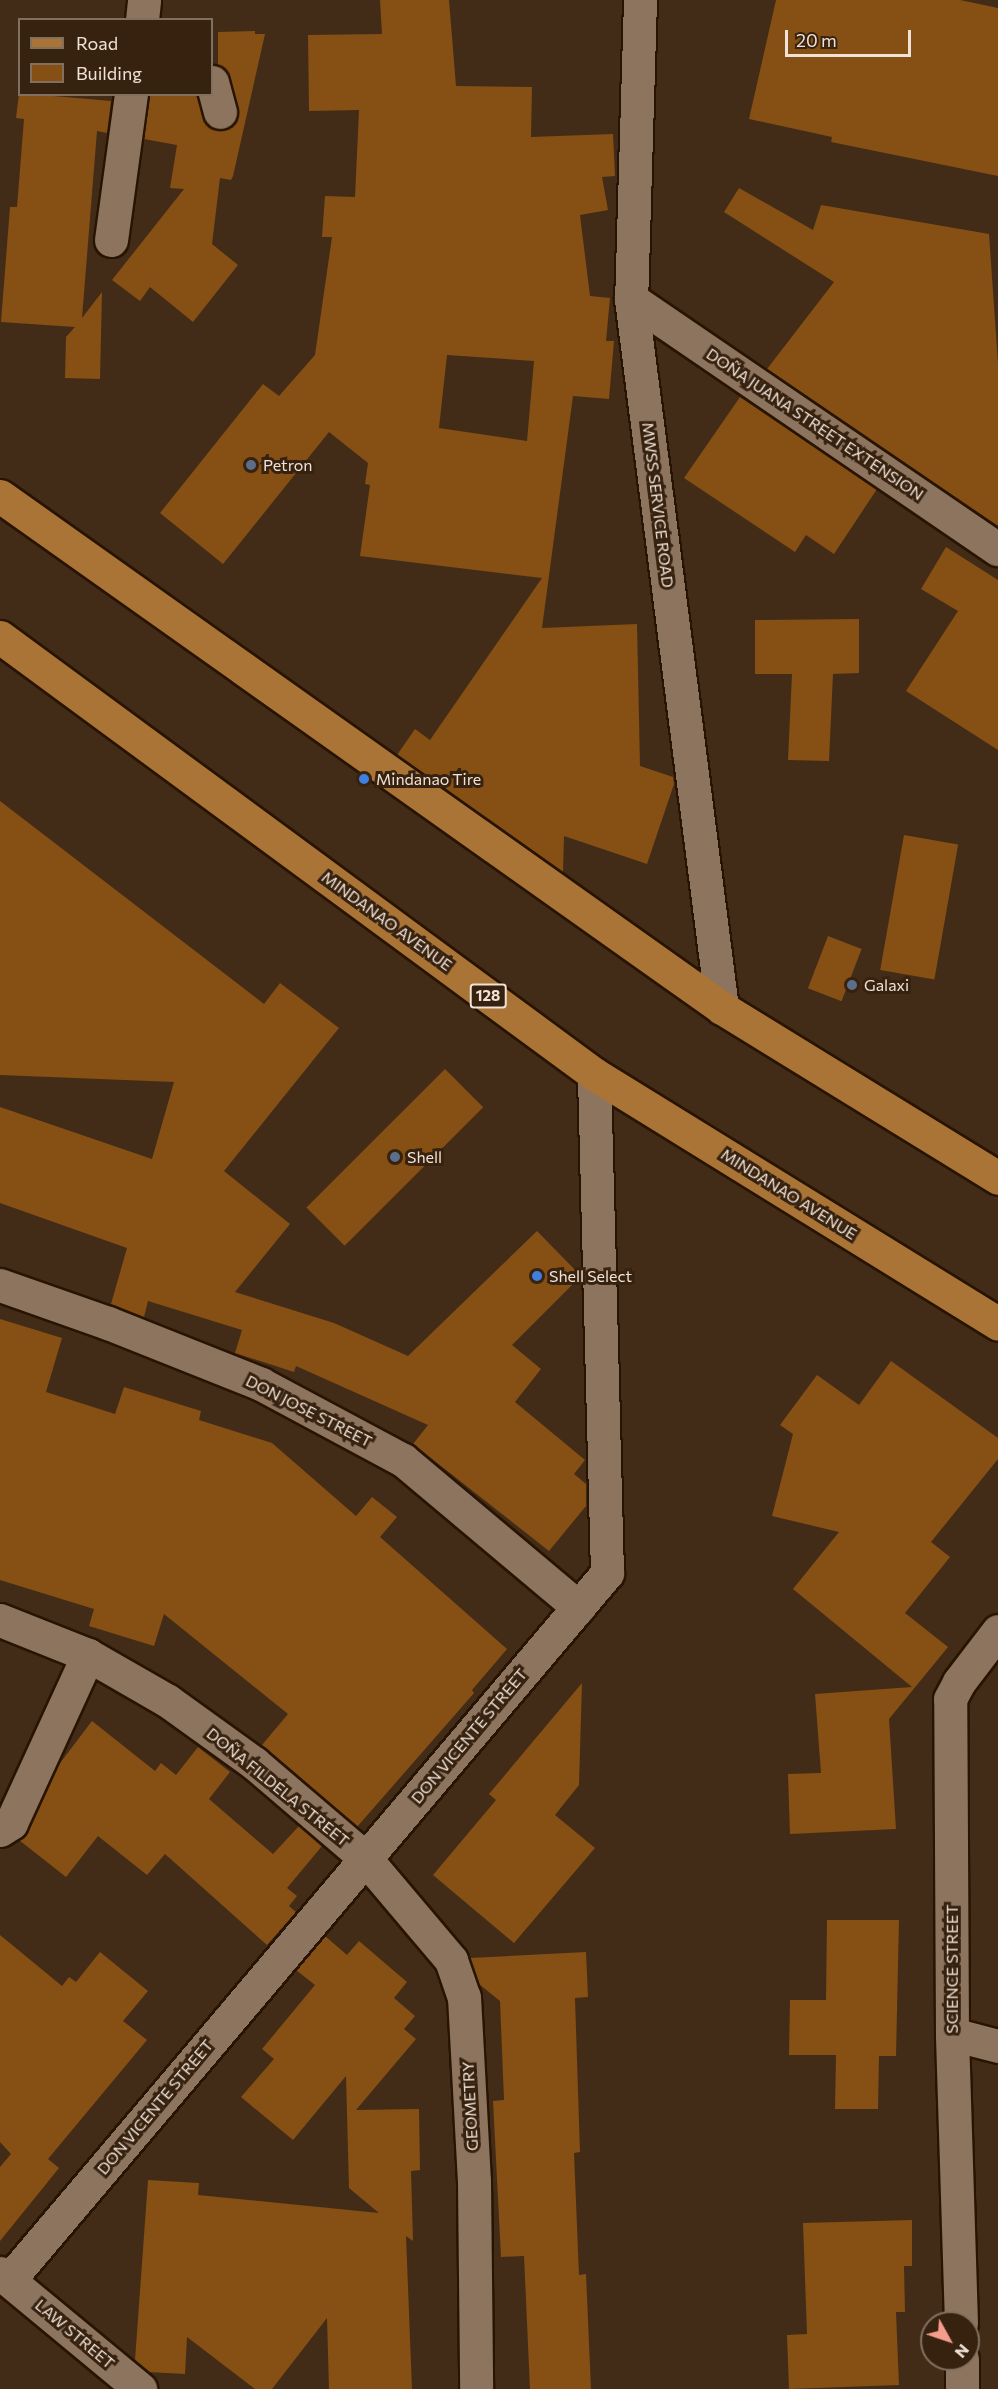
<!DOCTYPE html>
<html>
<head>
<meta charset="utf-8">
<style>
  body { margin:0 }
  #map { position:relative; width:998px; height:2389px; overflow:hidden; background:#422c18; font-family:Commissioner,sans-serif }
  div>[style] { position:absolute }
  .building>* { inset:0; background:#864f14; transform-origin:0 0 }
  .roads { filter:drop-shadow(2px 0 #281402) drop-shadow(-2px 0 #281402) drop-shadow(0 2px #281402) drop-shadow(0 -2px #281402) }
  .minor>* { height:33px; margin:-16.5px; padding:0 16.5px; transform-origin:16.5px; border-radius:16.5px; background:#8d745e }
  .major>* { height:33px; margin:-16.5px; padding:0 16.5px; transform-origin:16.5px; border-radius:16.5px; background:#aa7437 }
  .dots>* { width:16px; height:16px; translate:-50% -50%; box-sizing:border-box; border:3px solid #37220f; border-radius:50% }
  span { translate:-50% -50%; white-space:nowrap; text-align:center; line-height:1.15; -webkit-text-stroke:6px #37220f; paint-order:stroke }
  .shield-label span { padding:2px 4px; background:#37220f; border:2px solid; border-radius:4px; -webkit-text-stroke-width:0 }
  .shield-label { font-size:15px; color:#f0e2d6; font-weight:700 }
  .street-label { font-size:16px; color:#f0e2d6 }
  .poi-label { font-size:16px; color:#f0e2d6 }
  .left { translate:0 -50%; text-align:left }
  .legend { position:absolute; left:18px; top:18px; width:195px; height:78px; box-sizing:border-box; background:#37220f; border:2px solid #816f5f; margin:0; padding:8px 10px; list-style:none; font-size:18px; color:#f0e2d6 }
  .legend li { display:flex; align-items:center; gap:12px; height:30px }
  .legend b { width:30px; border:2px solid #816f5f }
  .north { position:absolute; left:920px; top:2311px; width:60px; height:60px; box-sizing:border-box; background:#37220f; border:2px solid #816f5f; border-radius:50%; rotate:130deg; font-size:16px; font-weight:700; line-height:24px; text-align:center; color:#f0e2d6 }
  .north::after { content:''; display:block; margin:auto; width:21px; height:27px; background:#f49d8c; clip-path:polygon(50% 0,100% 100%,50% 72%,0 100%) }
  .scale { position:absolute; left:785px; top:30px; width:126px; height:27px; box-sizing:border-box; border:3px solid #f0e2d6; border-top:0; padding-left:8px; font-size:18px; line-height:21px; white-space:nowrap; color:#f0e2d6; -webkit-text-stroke:4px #37220f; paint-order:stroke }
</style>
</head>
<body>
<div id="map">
  <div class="building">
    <div style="clip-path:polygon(evenodd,380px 0,449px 0,456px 86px,532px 87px,531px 137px,613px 134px,615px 176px,602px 177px,608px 210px,580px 215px,590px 296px,610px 298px,606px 341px,614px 341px,609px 399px,573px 396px,542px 628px,637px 624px,640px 766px,673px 777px,674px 784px,647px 864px,564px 836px,563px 872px,397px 755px,415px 729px,430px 740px,542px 578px,360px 556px,370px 485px,365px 484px,368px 463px,329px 432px,223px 564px,160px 513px,263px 384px,279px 396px,315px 355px,332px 237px,322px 237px,325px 196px,355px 197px,359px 110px,309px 111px,308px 35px,382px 34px,380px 0,447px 355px,534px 361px,527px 441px,439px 428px,447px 355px)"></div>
    <div style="clip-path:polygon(776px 0,960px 0,998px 8px,998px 176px,831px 142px,832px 137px,749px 119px)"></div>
    <div style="clip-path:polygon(255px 31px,255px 34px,265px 34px,233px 176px,231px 180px,220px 178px,212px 244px,238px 265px,193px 322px,150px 287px,140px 301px,112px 280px,184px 189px,170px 188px,177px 145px,144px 139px,149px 94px,196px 94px,207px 126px,224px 130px,233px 126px,238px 107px,230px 77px,218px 65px,218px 32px)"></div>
    <div style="clip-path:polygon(19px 93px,111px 101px,107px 133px,97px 131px,82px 318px,102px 292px,100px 379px,65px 378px,66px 337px,75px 327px,1px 322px,10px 207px,17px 207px,24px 119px,16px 118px)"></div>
    <div style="clip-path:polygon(739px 188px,813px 230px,821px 205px,989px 234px,998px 363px,998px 526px,767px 369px,834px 282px,724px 212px)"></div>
    <div style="clip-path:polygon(740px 397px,877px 489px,834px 554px,806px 535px,795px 552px,684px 478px)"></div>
    <div style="clip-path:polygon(946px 547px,998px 580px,998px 750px,906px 691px,958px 611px,921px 589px)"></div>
    <div style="clip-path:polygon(859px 619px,859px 673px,833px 674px,829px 761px,788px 760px,792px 674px,755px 674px,755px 620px)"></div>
    <div style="clip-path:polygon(0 801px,264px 1004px,280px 983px,339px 1028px,224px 1171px,290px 1224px,235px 1292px,334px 1323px,408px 1356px,537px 1231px,581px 1276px,512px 1345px,541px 1369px,515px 1402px,585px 1460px,574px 1474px,586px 1484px,586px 1506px,549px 1551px,413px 1444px,428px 1425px,296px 1366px,294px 1372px,235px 1353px,242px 1330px,148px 1301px,144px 1317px,111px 1304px,127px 1248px,0 1203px,0 1107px,152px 1159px,174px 1082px,0 1075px)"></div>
    <div style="left:904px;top:835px;width:55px;height:137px;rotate:10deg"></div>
    <div style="left:828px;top:936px;width:36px;height:56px;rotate:21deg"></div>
    <div style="left:445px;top:1069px;width:54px;height:196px;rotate:45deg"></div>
    <div style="clip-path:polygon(0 1319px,62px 1338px,46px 1392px,115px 1414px,124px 1387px,201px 1411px,199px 1420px,272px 1443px,356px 1516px,372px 1497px,397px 1517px,380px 1537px,507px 1649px,472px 1690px,474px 1693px,357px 1827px,262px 1745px,288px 1714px,164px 1614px,154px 1646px,89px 1626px,94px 1609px,0 1580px)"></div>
    <div style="clip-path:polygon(891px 1361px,998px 1438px,998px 1459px,931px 1542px,950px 1557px,905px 1613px,948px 1647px,889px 1719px,896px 1829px,790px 1834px,788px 1774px,821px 1773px,815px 1694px,912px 1687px,793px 1589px,839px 1532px,772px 1516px,793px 1434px,780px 1425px,817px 1375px,859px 1405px)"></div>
    <div style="clip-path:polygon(582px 1683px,579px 1785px,555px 1815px,595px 1848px,514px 1943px,433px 1875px,496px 1800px,489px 1794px)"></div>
    <div style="clip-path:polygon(92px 1721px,155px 1771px,161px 1763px,176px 1775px,198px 1747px,230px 1772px,209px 1799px,273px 1854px,299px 1826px,322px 1846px,287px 1888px,297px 1896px,289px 1906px,296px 1912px,267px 1945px,165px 1854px,147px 1875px,98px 1836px,66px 1877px,19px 1840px,28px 1831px,57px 1767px)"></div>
    <div style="clip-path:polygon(827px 1920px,899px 1920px,896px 2056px,879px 2056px,878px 2109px,835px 2109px,836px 2055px,789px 2055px,790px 2000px,826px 2000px)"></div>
    <div style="clip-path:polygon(0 1935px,62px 1986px,69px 1977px,76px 1982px,100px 1952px,148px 1991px,123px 2021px,147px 2040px,48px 2159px,59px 2168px,0 2241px,0 2167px,11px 2154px,0 2142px)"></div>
    <div style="clip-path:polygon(325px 1936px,347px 1955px,359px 1941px,407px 1982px,394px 1998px,415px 2016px,404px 2029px,416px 2039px,356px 2110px,419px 2109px,420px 2170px,411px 2171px,413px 2241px,406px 2236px,412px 2389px,329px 2389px,327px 2318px,272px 2389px,255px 2389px,187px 2337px,185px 2374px,148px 2372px,135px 2360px,148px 2180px,199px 2183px,198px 2195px,379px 2213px,349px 2188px,346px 2076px,293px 2140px,241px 2097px,274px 2059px,262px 2049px,315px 1985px,296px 1970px)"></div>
    <div style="clip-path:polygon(586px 1952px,588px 1997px,575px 1998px,580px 2152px,574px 2153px,579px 2275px,586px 2274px,591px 2389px,530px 2389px,524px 2256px,501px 2257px,493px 2101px,504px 2100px,500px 2001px,479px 1984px,470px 1958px)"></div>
    <div style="clip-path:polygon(912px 2220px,912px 2266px,904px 2266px,905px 2312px,896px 2312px,899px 2385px,789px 2389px,787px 2335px,807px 2334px,803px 2223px)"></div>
  </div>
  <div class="roads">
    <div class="minor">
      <div style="left:640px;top:0;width:299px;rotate:91.7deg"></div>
      <div style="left:631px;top:299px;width:715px;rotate:82.69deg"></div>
      <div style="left:142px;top:20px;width:20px;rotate:-84deg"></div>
      <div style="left:212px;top:82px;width:31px;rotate:75deg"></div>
      <div style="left:111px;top:240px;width:147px;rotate:-82.2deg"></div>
      <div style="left:631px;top:299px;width:444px;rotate:34.3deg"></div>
      <div style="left:0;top:1285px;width:114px;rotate:19.4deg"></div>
      <div style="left:108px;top:1323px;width:165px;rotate:21.7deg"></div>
      <div style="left:261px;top:1384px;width:161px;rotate:28.2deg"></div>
      <div style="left:403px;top:1460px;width:229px;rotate:40deg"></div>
      <div style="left:0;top:1620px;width:95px;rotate:21.7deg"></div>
      <div style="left:88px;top:1655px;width:92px;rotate:29.9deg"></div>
      <div style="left:168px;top:1701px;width:106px;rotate:35.8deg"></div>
      <div style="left:254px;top:1763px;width:145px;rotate:40.5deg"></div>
      <div style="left:364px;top:1857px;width:135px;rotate:49.8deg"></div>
      <div style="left:451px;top:1960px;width:39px;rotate:71deg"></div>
      <div style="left:464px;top:1997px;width:184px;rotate:86.9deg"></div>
      <div style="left:474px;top:2181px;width:208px;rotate:89.4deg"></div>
      <div style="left:0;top:1830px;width:13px;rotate:-32deg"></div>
      <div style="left:11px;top:1823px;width:185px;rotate:-65.4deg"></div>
      <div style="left:952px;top:2034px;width:48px;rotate:14.6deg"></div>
      <div style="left:0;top:2273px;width:182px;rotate:39.6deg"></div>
      <div style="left:9px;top:2280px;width:926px;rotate:-49.77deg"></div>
      <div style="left:607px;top:1573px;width:499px;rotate:-91.5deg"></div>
      <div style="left:961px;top:2323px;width:289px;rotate:-91.8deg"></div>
      <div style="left:952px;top:2034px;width:335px;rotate:-90.3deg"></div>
      <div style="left:950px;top:1699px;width:19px;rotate:-62deg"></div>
      <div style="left:959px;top:1682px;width:64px;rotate:-52.6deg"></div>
      <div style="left:962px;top:2359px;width:30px;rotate:90deg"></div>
    </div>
    <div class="major">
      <div style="left:0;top:496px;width:885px;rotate:35.34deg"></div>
      <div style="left:722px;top:1008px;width:324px;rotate:31.6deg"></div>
      <div style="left:0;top:637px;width:737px;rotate:36.34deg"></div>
      <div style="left:594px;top:1074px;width:475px;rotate:31.7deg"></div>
    </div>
  </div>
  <div class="dots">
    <div style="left:251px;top:465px;background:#5c6f8a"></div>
    <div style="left:364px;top:779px;background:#3f7fe0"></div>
    <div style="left:852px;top:985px;background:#5c6f8a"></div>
    <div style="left:395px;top:1157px;background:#5c6f8a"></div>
    <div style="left:537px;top:1276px;background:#3f7fe0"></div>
  </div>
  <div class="shield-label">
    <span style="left:488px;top:996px">128</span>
  </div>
  <div class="street-label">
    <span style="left:815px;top:424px;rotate:34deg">DOÑA JUANA STREET EXTENSION</span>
    <span style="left:658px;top:505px;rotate:83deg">MWSS SERVICE ROAD</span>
    <span style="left:387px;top:921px;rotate:36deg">MINDANAO AVENUE</span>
    <span style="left:789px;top:1194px;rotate:32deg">MINDANAO AVENUE</span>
    <span style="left:309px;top:1411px;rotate:27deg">DON JOSE STREET</span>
    <span style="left:469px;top:1736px;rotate:-50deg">DON VICENTE STREET</span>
    <span style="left:278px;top:1787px;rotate:39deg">DOÑA FILDELA STREET</span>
    <span style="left:952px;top:1969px;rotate:-90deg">SCIENCE STREET</span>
    <span style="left:470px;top:2106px;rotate:-93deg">GEOMETRY</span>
    <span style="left:155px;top:2107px;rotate:-50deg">DON VICENTE STREET</span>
    <span style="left:75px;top:2334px;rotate:40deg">LAW STREET</span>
  </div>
  <div class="poi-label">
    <span class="left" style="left:263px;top:465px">Petron</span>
    <span class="left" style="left:376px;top:779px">Mindanao Tire</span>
    <span class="left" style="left:864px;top:985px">Galaxi</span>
    <span class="left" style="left:407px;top:1157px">Shell</span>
    <span class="left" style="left:549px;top:1276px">Shell Select</span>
  </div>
  <ul class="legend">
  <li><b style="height:8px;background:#aa7437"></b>Road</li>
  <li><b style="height:16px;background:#864f14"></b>Building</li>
  </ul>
  <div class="north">N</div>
  <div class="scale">20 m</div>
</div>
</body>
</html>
